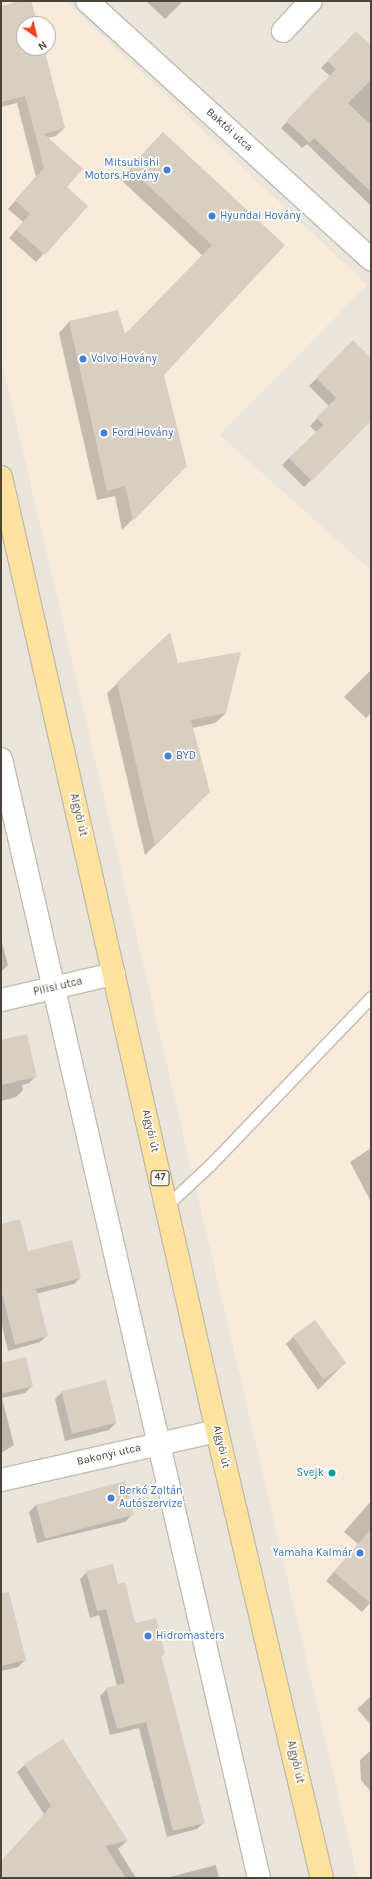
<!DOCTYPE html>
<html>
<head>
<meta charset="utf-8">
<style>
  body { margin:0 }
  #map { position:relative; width:372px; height:1879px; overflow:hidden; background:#f6f3ec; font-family:Karla,sans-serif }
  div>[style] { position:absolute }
  .residential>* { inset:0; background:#eae5da }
  .commercial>* { inset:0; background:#f7ead8 }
  .shadow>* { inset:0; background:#0003 }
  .building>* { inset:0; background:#d8cfc1; transform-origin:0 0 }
  .roads { filter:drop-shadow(1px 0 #c2bbae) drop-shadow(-1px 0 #c2bbae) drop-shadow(0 1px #c2bbae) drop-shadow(0 -1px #c2bbae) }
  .service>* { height:11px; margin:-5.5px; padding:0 5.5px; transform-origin:5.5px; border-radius:5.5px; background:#fff }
  .minor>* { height:22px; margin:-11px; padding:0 11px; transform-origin:11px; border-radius:11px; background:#fff }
  .primary>* { height:22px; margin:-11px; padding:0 11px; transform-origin:11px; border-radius:11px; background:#ffe39c }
  .dots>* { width:11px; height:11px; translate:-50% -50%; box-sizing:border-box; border:2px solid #fff; border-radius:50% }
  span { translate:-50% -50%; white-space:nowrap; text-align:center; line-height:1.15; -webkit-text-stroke:3px #fff; paint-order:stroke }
  .shield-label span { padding:1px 3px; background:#fff; border:1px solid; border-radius:3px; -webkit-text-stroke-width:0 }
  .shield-label { font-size:10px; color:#4b4439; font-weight:700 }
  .street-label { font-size:11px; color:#4b4439 }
  .shop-label { font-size:11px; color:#366cbe }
  .right { translate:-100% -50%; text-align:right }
  .left { translate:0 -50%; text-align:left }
  .culture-label { font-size:11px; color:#0d838f }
  .frame { position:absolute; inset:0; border:2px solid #4b4439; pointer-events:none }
  .north { position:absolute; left:16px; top:16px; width:40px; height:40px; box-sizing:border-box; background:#fff; border:1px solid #b7b4b0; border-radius:50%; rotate:146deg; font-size:11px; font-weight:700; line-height:16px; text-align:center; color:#4b4439 }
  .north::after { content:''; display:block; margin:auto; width:14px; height:18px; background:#fc3f1d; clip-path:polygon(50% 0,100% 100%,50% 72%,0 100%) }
</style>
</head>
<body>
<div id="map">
  <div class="residential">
    <div style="clip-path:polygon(65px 1px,371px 1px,371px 571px,219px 435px,367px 285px)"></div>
    <div style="clip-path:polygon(1px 357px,358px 1878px,1px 1878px)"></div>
  </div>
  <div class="commercial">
    <div style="clip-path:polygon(evenodd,1px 1px,65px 1px,367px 285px,219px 435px,371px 571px,371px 1878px,358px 1878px,1px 357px,1px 1px,24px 24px,48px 24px,48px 48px,24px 48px,24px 24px)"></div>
  </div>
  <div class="shadow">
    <div style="clip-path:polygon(23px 1px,30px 1px,37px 24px,24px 24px,24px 48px,43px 48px,64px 128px,56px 136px,47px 138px,66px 187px,87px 206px,36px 262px,9px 238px,23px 222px,8px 209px,36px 177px,17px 103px,1px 107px,1px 7px)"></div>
    <div style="clip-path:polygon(146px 1px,183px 1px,165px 19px)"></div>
    <div style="clip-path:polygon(349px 39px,371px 46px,371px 206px,307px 144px,302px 148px,281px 128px,330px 76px,321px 68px)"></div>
    <div style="clip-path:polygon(153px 143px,284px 245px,163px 374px,186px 466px,122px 530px,115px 496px,97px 500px,59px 333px,69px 322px,117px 311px,125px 336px,203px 256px,120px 179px)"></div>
    <div style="clip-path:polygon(353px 342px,371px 359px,371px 420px,304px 487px,282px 465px,316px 432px,310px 426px,329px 406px,309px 386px)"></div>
    <div style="clip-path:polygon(178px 664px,226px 713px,215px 723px,192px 728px,209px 792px,145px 855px,107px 693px,118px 683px)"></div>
    <div style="clip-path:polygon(371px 670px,371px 713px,366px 718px,344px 697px)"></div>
    <div style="clip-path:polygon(1px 939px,8px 965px,1px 972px)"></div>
    <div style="clip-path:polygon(1px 1040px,36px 1076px,29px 1083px,22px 1085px,23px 1090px,16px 1097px,1px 1101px)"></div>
    <div style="clip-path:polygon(371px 1148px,371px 1202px,350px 1162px)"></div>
    <div style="clip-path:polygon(1px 1225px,27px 1252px,80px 1278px,74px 1284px,36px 1294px,47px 1336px,40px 1342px,8px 1351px,1px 1321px)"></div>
    <div style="clip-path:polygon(293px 1337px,345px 1363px,318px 1390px,286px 1344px)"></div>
    <div style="clip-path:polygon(1px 1364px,32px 1386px,25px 1393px,2px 1398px,14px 1445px,1px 1453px)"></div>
    <div style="clip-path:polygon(62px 1392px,116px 1423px,109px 1430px,65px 1441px,55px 1399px)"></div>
    <div style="clip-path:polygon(371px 1501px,371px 1602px,362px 1612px,326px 1581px,358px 1544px,344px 1532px)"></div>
    <div style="clip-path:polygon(36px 1505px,132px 1515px,125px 1522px,37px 1543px,29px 1512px)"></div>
    <div style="clip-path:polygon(87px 1572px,117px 1585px,135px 1624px,164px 1654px,160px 1657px,204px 1822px,197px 1829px,167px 1837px,139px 1728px,110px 1735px,100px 1696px,107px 1689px,117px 1686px,99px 1615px,90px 1618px,80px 1579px)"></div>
    <div style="clip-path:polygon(1px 1624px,25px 1660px,18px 1667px,1px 1671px)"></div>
    <div style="clip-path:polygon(371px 1696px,371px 1725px,357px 1709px)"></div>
    <div style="clip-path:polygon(371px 1750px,371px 1792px,361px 1780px,360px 1760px)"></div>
    <div style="clip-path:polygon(25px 1765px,127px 1841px,118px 1849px,136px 1878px,1px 1878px,1px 1862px,44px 1814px,17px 1772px)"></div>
    <div style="clip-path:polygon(216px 1865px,219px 1878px,166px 1878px)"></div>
  </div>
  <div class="building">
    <div style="clip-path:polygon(20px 1px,31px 1px,38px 24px,24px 24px,24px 48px,44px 48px,65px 128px,44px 134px,83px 169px,67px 187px,88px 206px,45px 255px,16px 230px,30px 214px,15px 200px,44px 168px,25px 96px,1px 102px,1px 6px)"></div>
    <div style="clip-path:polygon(356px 31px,371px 45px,371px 80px,348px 103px,371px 125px,371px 192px,314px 138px,310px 143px,286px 121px,336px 69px,327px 61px)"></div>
    <div style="clip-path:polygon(163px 132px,285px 245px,164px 375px,187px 466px,133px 521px,125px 486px,107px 491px,69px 321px,118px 310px,125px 334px,212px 245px,129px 168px)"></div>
    <div style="clip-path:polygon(353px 340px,371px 358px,371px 421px,312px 481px,289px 458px,323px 425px,316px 418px,336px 398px,316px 378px)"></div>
    <div style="clip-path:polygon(170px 632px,178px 663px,241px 652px,226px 713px,191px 720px,210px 792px,155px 846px,117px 682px)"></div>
    <div style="clip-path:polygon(27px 1034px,37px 1077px,1px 1085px,1px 1040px)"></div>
    <div style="clip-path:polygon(20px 1219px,28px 1251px,72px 1240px,81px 1278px,36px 1289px,48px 1336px,15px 1345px,1px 1290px,1px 1224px)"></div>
    <div style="left:315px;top:1320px;width:53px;height:28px;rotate:54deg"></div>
    <div style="clip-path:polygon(26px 1357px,33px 1386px,1px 1394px,1px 1363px)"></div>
    <div style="left:106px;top:1380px;width:44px;height:46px;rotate:76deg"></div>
    <div style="left:125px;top:1481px;width:35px;height:92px;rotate:75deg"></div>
    <div style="clip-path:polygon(371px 1529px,371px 1604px,334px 1572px)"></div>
    <div style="clip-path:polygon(113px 1564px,118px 1584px,125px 1582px,135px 1623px,156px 1618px,165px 1654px,161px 1655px,205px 1823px,173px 1831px,146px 1722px,117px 1729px,106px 1688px,125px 1683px,106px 1609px,97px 1611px,86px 1571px)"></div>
    <div style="clip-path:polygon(9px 1592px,26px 1660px,1px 1666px,1px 1593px)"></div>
    <div style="clip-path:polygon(63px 1739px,128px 1841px,105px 1846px,126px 1878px,1px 1878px,1px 1862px,51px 1806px,24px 1764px)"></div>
  </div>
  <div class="roads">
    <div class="service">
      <div style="left:166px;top:1206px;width:60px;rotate:-43deg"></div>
      <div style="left:210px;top:1165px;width:233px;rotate:-46.2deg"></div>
    </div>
    <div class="minor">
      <div style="left:87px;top:1px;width:384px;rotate:42.3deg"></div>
      <div style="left:283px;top:31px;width:41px;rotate:-47deg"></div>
      <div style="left:1px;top:759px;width:1148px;rotate:77.02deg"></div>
      <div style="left:1px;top:1000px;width:116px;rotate:-13deg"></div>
      <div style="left:1px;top:1480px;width:221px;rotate:-12.8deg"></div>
    </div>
    <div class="primary">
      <div style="left:1px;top:477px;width:978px;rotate:77.24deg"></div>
      <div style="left:217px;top:1431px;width:459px;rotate:76.8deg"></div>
    </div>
  </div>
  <div class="dots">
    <div style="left:167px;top:170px;background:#3f7fe0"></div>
    <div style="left:212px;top:216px;background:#3f7fe0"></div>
    <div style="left:83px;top:359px;background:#3f7fe0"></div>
    <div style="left:104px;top:433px;background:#3f7fe0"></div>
    <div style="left:168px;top:756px;background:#3f7fe0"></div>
    <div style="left:332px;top:1473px;background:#0f9aa8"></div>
    <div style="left:111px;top:1498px;background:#3f7fe0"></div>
    <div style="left:360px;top:1553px;background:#3f7fe0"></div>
    <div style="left:148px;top:1636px;background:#3f7fe0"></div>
  </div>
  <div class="shield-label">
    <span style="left:160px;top:1178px">47</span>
  </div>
  <div class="street-label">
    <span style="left:229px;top:130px;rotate:42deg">Baktói utca</span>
    <span style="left:78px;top:815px;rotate:77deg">Algyői út</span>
    <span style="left:58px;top:987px;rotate:-13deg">Pilisi utca</span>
    <span style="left:150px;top:1131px;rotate:77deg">Algyői út</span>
    <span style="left:221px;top:1447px;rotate:77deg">Algyői út</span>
    <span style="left:109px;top:1455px;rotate:-13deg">Bakonyi utca</span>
    <span style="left:295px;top:1762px;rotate:77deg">Algyői út</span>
  </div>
  <div class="shop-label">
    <span class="right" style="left:159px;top:170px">Mitsubishi<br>Motors Hovány</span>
    <span class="left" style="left:220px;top:216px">Hyundai Hovány</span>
    <span class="left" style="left:91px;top:359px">Volvo Hovány</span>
    <span class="left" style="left:112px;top:433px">Ford Hovány</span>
    <span class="left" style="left:176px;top:756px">BYD</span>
    <span class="left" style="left:119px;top:1498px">Berkó Zoltán<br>Autószervize</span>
    <span class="right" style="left:352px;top:1553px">Yamaha Kalmár</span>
    <span class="left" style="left:156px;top:1636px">Hidromasters</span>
  </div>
  <div class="culture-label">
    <span class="right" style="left:324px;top:1473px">Svejk</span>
  </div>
  <div class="frame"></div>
  <div class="north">N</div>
</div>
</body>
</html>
